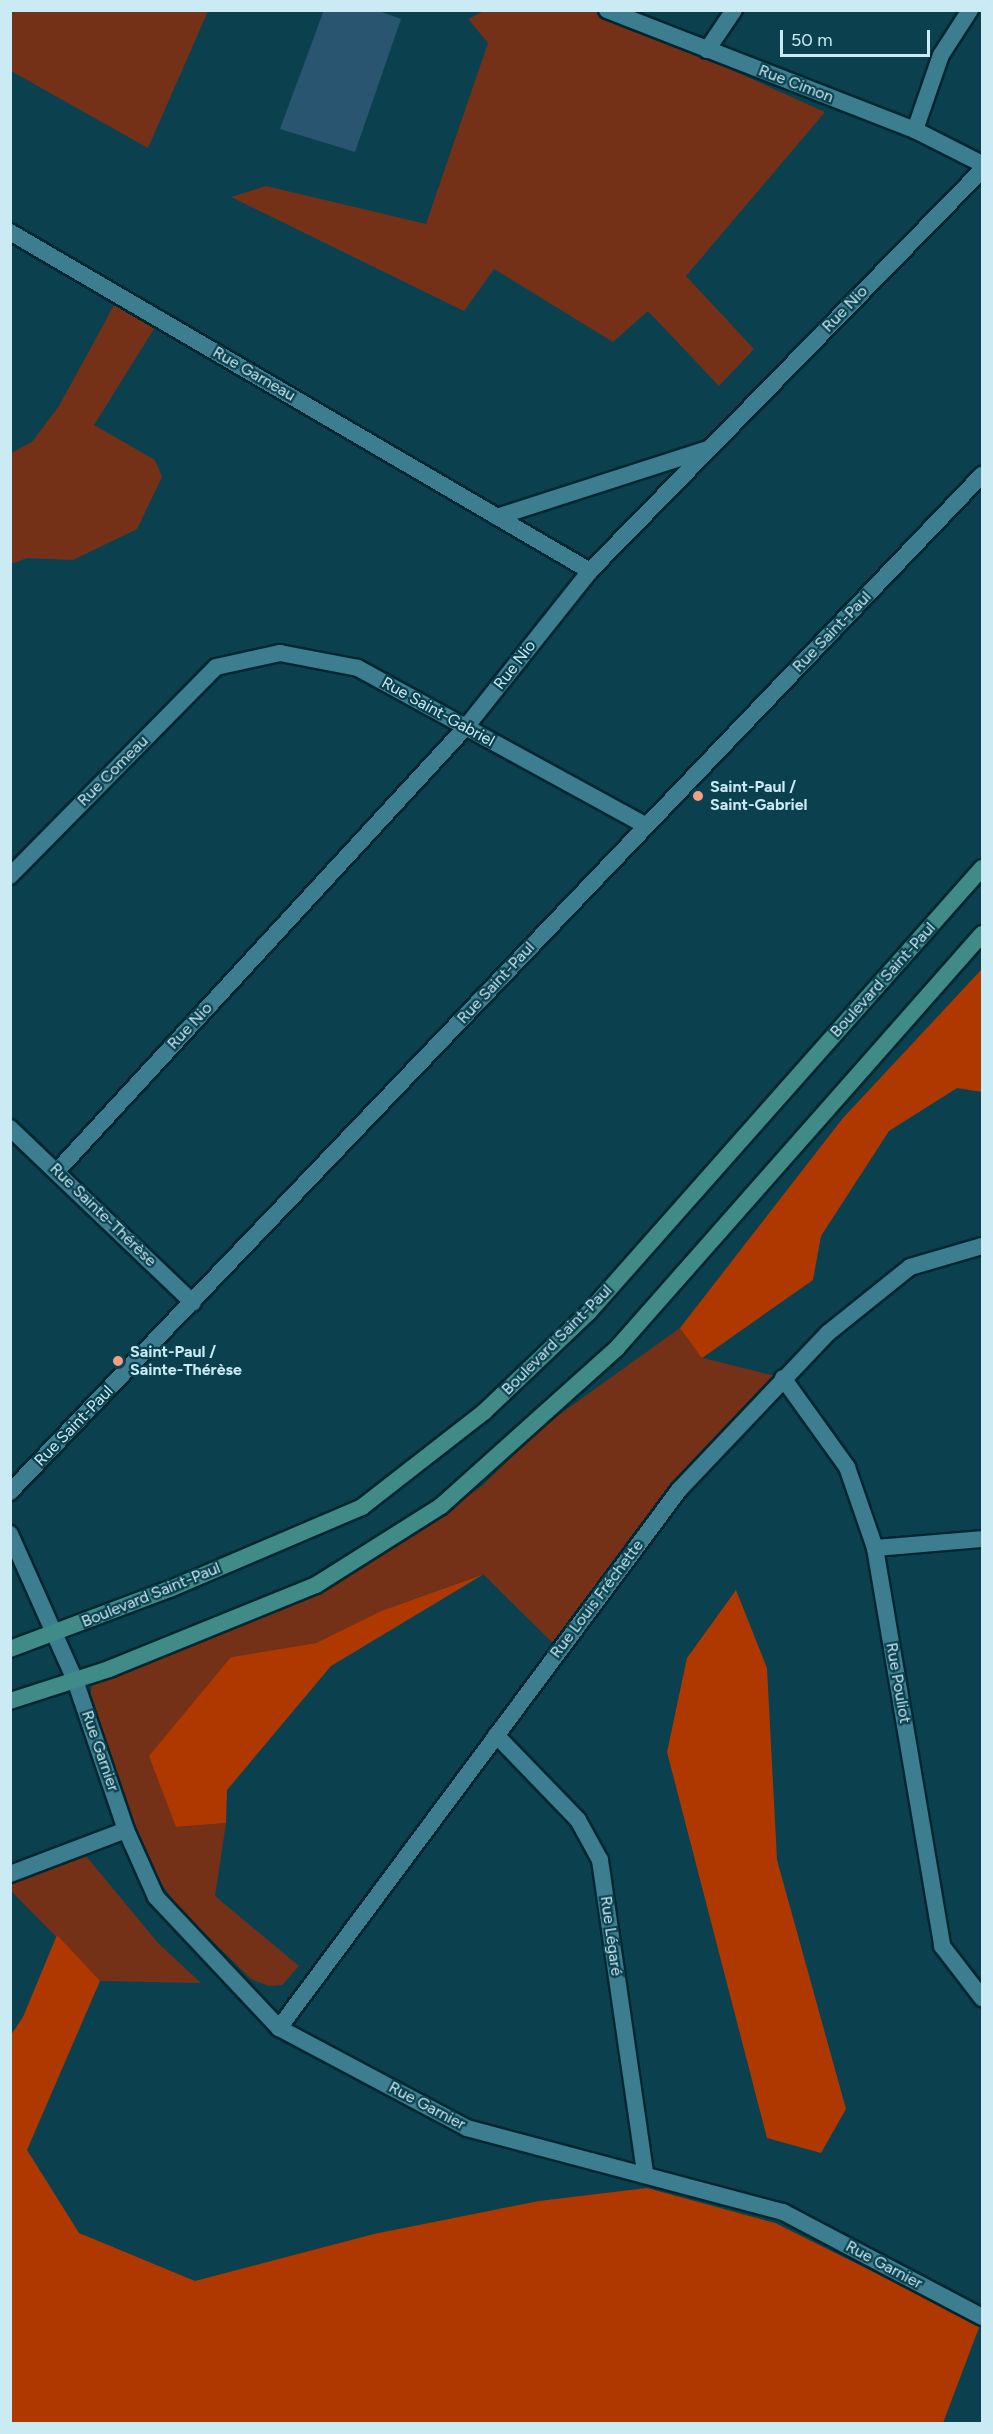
<!DOCTYPE html>
<html>
<head>
<meta charset="utf-8">
<style>
  body { margin:0 }
  #map { position:relative; width:993px; height:2434px; overflow:hidden; background:#0b414f; font-family:Figtree,sans-serif }
  div>[style] { position:absolute }
  .green>* { inset:0; background:#753018 }
  .forest>* { inset:0; background:#af3700 }
  .building>* { inset:0; background:#2a5571 }
  .roads { filter:drop-shadow(2px 0 #02262f) drop-shadow(-2px 0 #02262f) drop-shadow(0 2px #02262f) drop-shadow(0 -2px #02262f) }
  .minor>* { height:16px; margin:-8px; padding:0 8px; transform-origin:8px; border-radius:8px; background:#3c7d8f }
  .secondary>* { height:16px; margin:-8px; padding:0 8px; transform-origin:8px; border-radius:8px; background:#408a88 }
  .dots>* { width:16px; height:16px; translate:-50% -50%; box-sizing:border-box; border:3px solid #0b414f; border-radius:50% }
  span { translate:-50% -50%; white-space:nowrap; text-align:center; line-height:1.15; -webkit-text-stroke:4.5px #0b414f; paint-order:stroke }
  .street-label { font-size:16px; color:#caeaf4 }
  .poi-label { font-size:16px; color:#caeaf4; font-weight:700 }
  .left { translate:0 -50%; text-align:left }
  .frame { position:absolute; inset:0; border:12px solid #caeaf4; pointer-events:none }
  .scale { position:absolute; left:780px; top:30px; width:150px; height:27px; box-sizing:border-box; border:3px solid #caeaf4; border-top:0; padding-left:8px; font-size:18px; line-height:21px; white-space:nowrap; color:#caeaf4; -webkit-text-stroke:4px #0b414f; paint-order:stroke }
</style>
</head>
<body>
<div id="map">
  <div class="green">
    <div style="clip-path:polygon(11px 10px,208px 10px,208px 11px,148px 148px,11px 71px)"></div>
    <div style="clip-path:polygon(484px 11px,600px 11px,825px 112px,686px 276px,754px 349px,719px 386px,648px 311px,613px 342px,494px 269px,464px 311px,231px 197px,266px 186px,426px 224px,488px 43px,468px 19px)"></div>
    <div style="clip-path:polygon(119px 296px,160px 319px,94px 425px,155px 460px,162px 477px,137px 529px,73px 560px,27px 558px,11px 564px,11px 453px,32px 442px,59px 406px)"></div>
    <div style="clip-path:polygon(680px 1328px,703px 1358px,783px 1378px,560px 1650px,483px 1574px,381px 1611px,316px 1643px,231px 1657px,176px 1827px,226px 1823px,215px 1896px,299px 1966px,282px 1985px,269px 1986px,251px 1979px,180px 1909px,156px 1877px,133px 1827px,90px 1695px,94px 1678px,404px 1538px,482px 1486px,542px 1427px)"></div>
    <div style="clip-path:polygon(81px 1850px,158px 1943px,201px 1983px,100px 1981px,11px 1891px,10px 1881px)"></div>
  </div>
  <div class="forest">
    <div style="clip-path:polygon(982px 969px,982px 1092px,957px 1088px,889px 1131px,821px 1236px,813px 1280px,702px 1358px,680px 1328px,843px 1118px)"></div>
    <div style="clip-path:polygon(484px 1574px,331px 1666px,227px 1790px,226px 1823px,176px 1827px,149px 1756px,231px 1657px,316px 1643px,381px 1611px)"></div>
    <div style="clip-path:polygon(736px 1590px,767px 1668px,777px 1860px,846px 2109px,821px 2153px,767px 2138px,667px 1752px,687px 1658px)"></div>
    <div style="clip-path:polygon(57px 1935px,100px 1981px,27px 2150px,79px 2233px,195px 2281px,374px 2234px,539px 2201px,647px 2188px,775px 2223px,980px 2325px,943px 2423px,11px 2424px,11px 2035px,23px 2017px)"></div>
  </div>
  <div class="building">
    <div style="clip-path:polygon(324px 10px,376px 10px,401px 19px,355px 152px,280px 129px)"></div>
  </div>
  <div class="roads">
    <div class="minor">
      <div style="left:607px;top:10px;width:331px;rotate:21.3deg"></div>
      <div style="left:915px;top:130px;width:75px;rotate:26.9deg"></div>
      <div style="left:707px;top:50px;width:48px;rotate:-56deg"></div>
      <div style="left:915px;top:130px;width:79px;rotate:-70.9deg"></div>
      <div style="left:941px;top:55px;width:54px;rotate:-57.2deg"></div>
      <div style="left:10px;top:232px;width:672px;rotate:30.31deg"></div>
      <div style="left:497px;top:517px;width:218px;rotate:-17.9deg"></div>
      <div style="left:10px;top:876px;width:293px;rotate:-45.4deg"></div>
      <div style="left:216px;top:667px;width:66px;rotate:-12.3deg"></div>
      <div style="left:280px;top:653px;width:79px;rotate:10.9deg"></div>
      <div style="left:358px;top:668px;width:327px;rotate:28.7deg"></div>
      <div style="left:10px;top:1128px;width:253px;rotate:43.7deg"></div>
      <div style="left:58px;top:1170px;width:602px;rotate:-47.36deg"></div>
      <div style="left:466px;top:727px;width:199px;rotate:-51.5deg"></div>
      <div style="left:590px;top:571px;width:561px;rotate:-45.65deg"></div>
      <div style="left:783px;top:1378px;width:110px;rotate:54.3deg"></div>
      <div style="left:847px;top:1467px;width:86px;rotate:70.9deg"></div>
      <div style="left:875px;top:1548px;width:404px;rotate:80.4deg"></div>
      <div style="left:942px;top:1946px;width:66px;rotate:52.4deg"></div>
      <div style="left:10px;top:1492px;width:1407px;rotate:-46.3deg"></div>
      <div style="left:10px;top:1534px;width:160px;rotate:66deg"></div>
      <div style="left:75px;top:1680px;width:158px;rotate:71.2deg"></div>
      <div style="left:126px;top:1830px;width:73px;rotate:65.9deg"></div>
      <div style="left:156px;top:1897px;width:180px;rotate:46.8deg"></div>
      <div style="left:279px;top:2028px;width:213px;rotate:28deg"></div>
      <div style="left:467px;top:2128px;width:327px;rotate:14.9deg"></div>
      <div style="left:783px;top:2212px;width:225px;rotate:27.8deg"></div>
      <div style="left:875px;top:1548px;width:107px;rotate:-4.8deg"></div>
      <div style="left:496px;top:1735px;width:118px;rotate:46deg"></div>
      <div style="left:578px;top:1820px;width:46px;rotate:61.2deg"></div>
      <div style="left:600px;top:1860px;width:316px;rotate:81.8deg"></div>
      <div style="left:10px;top:1874px;width:124px;rotate:-20.8deg"></div>
      <div style="left:279px;top:2028px;width:670px;rotate:-53.37deg"></div>
      <div style="left:679px;top:1490px;width:216px;rotate:-46.5deg"></div>
      <div style="left:828px;top:1333px;width:105px;rotate:-38.8deg"></div>
      <div style="left:910px;top:1267px;width:75px;rotate:-16.3deg"></div>
    </div>
    <div class="secondary">
      <div style="left:10px;top:1649px;width:171px;rotate:-20.6deg"></div>
      <div style="left:170px;top:1589px;width:209px;rotate:-23.1deg"></div>
      <div style="left:362px;top:1507px;width:155px;rotate:-37.9deg"></div>
      <div style="left:484px;top:1412px;width:145px;rotate:-43.6deg"></div>
      <div style="left:589px;top:1312px;width:593px;rotate:-48.49deg"></div>
      <div style="left:10px;top:1701px;width:104px;rotate:-17.9deg"></div>
      <div style="left:109px;top:1669px;width:223px;rotate:-22.1deg"></div>
      <div style="left:316px;top:1585px;width:148px;rotate:-32.3deg"></div>
      <div style="left:441px;top:1506px;width:237px;rotate:-41.9deg"></div>
      <div style="left:617px;top:1348px;width:552px;rotate:-48.6deg"></div>
    </div>
  </div>
  <div class="dots">
    <div style="left:698px;top:796px;background:#f39f84"></div>
    <div style="left:118px;top:1361px;background:#f39f84"></div>
  </div>
  <div class="street-label">
    <span style="left:796px;top:84px;rotate:21deg">Rue Cimon</span>
    <span style="left:845px;top:309px;rotate:-46deg">Rue Nio</span>
    <span style="left:254px;top:374px;rotate:30deg">Rue Garneau</span>
    <span style="left:832px;top:632px;rotate:-46deg">Rue Saint-Paul</span>
    <span style="left:515px;top:665px;rotate:-52deg">Rue Nio</span>
    <span style="left:438px;top:712px;rotate:29deg">Rue Saint-Gabriel</span>
    <span style="left:113px;top:771px;rotate:-45deg">Rue Comeau</span>
    <span style="left:883px;top:980px;rotate:-48deg">Boulevard Saint-Paul</span>
    <span style="left:496px;top:983px;rotate:-47deg">Rue Saint-Paul</span>
    <span style="left:190px;top:1026px;rotate:-47deg">Rue Nio</span>
    <span style="left:103px;top:1215px;rotate:44deg">Rue Sainte-Thérèse</span>
    <span style="left:557px;top:1340px;rotate:-45deg">Boulevard Saint-Paul</span>
    <span style="left:74px;top:1426px;rotate:-46deg">Rue Saint-Paul</span>
    <span style="left:151px;top:1595px;rotate:-22deg">Boulevard Saint-Paul</span>
    <span style="left:597px;top:1599px;rotate:-53deg">Rue Louis Fréchette</span>
    <span style="left:898px;top:1683px;rotate:80deg">Rue Pouliot</span>
    <span style="left:100px;top:1751px;rotate:71deg">Rue Garnier</span>
    <span style="left:611px;top:1936px;rotate:82deg">Rue Légaré</span>
    <span style="left:427px;top:2106px;rotate:28deg">Rue Garnier</span>
    <span style="left:884px;top:2265px;rotate:28deg">Rue Garnier</span>
  </div>
  <div class="poi-label">
    <span class="left" style="left:710px;top:796px">Saint-Paul /<br>Saint-Gabriel</span>
    <span class="left" style="left:130px;top:1361px">Saint-Paul /<br>Sainte-Thérèse</span>
  </div>
  <div class="frame"></div>
  <div class="scale">50 m</div>
</div>
</body>
</html>
